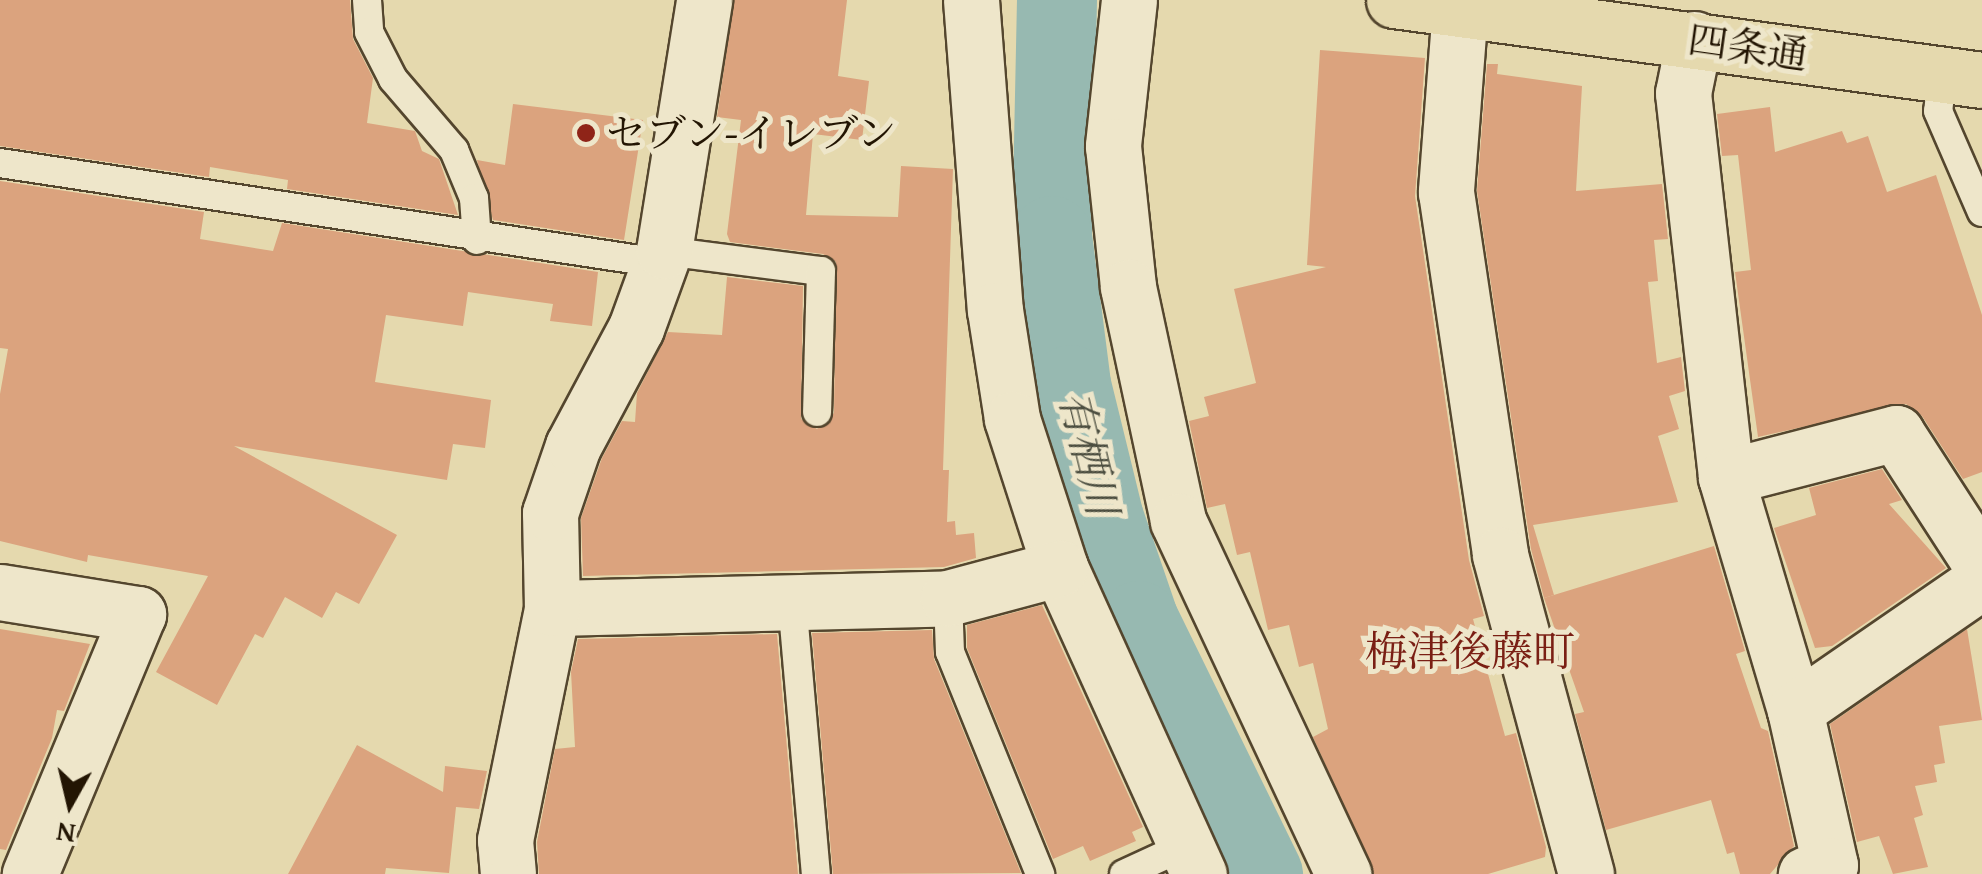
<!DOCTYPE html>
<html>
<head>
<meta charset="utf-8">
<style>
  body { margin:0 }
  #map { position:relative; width:1982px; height:874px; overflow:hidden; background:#e5d9ae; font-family:"Gentium Book Plus","Noto Serif JP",serif }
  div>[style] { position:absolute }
  .river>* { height:80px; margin:-40px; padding:0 40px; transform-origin:40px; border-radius:40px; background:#97b9b1 }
  .building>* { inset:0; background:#dba37e }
  .roads { filter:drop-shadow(2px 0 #54462e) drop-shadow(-2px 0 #54462e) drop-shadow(0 2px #54462e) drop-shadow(0 -2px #54462e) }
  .service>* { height:28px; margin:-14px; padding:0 14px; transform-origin:14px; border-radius:14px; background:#eee6ca }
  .minor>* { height:55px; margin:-27.5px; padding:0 27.5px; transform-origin:27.5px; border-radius:27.5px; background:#eee6ca }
  .primary>* { height:55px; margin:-27.5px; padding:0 27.5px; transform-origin:27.5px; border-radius:27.5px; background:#e5d9ae }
  .dots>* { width:28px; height:28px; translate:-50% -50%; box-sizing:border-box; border:5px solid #eee6ca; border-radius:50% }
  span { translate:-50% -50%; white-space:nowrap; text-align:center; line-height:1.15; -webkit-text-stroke:10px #eee6ca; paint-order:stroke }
  .street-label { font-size:40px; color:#231503 }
  .poi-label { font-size:40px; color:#231503 }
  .left { translate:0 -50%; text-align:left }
  .water-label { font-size:42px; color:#4c4e40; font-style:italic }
  .neighbourhood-label { font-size:42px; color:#7a1f14 }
  .north { position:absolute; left:20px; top:754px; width:100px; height:100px; -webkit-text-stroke:8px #eee6ca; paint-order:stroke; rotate:188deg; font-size:28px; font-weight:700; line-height:40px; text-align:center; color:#231503 }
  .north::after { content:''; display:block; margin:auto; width:35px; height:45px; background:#231503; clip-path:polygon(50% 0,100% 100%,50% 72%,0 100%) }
</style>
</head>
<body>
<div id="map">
  <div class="river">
    <div style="left:1057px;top:0;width:236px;rotate:91.2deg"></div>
    <div style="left:1052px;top:236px;width:150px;rotate:82.7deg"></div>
    <div style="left:1071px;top:385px;width:138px;rotate:76.2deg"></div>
    <div style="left:1104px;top:519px;width:108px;rotate:71.1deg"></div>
    <div style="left:1139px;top:621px;width:282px;rotate:63.9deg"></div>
  </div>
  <div class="building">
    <div style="clip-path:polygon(0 0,350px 0,353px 39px,373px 78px,367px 123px,415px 131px,422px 151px,439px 159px,458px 215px,287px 189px,288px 180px,210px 167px,209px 177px,0 146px)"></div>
    <div style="clip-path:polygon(734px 0,847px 0,838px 76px,869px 81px,862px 140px,813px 134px,806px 215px,898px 217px,901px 166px,953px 169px,943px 470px,949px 470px,947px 522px,955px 521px,956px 535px,974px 533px,976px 558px,944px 567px,583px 576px,581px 518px,602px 458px,622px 421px,635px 422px,637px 393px,668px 332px,722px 335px,727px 277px,803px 286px,801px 419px,817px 429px,834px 413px,836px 262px,823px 254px,730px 242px,727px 234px,741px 120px,717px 117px)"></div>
    <div style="clip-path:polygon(1320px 50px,1425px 58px,1415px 196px,1469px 560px,1484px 616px,1473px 619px,1505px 736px,1516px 733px,1546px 847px,1545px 857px,1488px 874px,1374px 874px,1313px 737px,1328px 729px,1313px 663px,1299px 667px,1289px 625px,1268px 630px,1250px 552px,1237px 555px,1225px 504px,1207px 508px,1189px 421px,1209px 416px,1204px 397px,1256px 383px,1234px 289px,1326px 267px,1307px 265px)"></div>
    <div style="clip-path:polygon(1487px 64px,1498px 64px,1497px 74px,1582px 86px,1576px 191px,1662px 184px,1668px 239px,1654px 240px,1658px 281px,1648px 282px,1657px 363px,1681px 357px,1685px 391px,1669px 396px,1679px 429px,1658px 436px,1678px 502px,1533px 525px,1554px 595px,1544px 598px,1531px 549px,1477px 191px)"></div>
    <div style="clip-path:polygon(513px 104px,643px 120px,624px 240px,493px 220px,477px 160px,505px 165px)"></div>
    <div style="clip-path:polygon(1770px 107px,1775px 152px,1842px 131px,1847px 143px,1868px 136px,1887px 192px,1936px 175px,1982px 315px,1982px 472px,1963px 479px,1922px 416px,1906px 404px,1758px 437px,1735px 272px,1751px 270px,1738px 155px,1722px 156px,1717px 114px)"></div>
    <div style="clip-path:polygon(0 181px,204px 212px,200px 239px,273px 251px,282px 223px,598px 272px,592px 326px,550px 321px,553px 304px,468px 292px,463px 326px,386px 315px,375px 382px,491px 400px,485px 448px,453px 444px,447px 480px,234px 446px,397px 535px,359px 604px,336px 592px,322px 618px,285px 597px,263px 638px,255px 634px,217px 705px,156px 672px,208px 576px,88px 555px,87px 562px,0 541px,0 394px,8px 349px,0 348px)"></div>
    <div style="clip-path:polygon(1882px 469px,1902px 500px,1889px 504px,1946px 568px,1832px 646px,1815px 648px,1774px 528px,1816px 515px,1809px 488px)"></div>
    <div style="clip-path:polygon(1714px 546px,1745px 651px,1736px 654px,1761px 728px,1768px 731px,1794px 846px,1770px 874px,1740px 874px,1734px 852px,1727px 854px,1711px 800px,1606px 830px,1575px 714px,1584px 712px,1544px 598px)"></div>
    <div style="clip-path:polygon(1042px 605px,1143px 827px,1132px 832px,1136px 841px,1090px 861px,1083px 846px,1053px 859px,967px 648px,967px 625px)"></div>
    <div style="clip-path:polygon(0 629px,90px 644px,64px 711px,57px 710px,52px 738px,6px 850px,0 849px)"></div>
    <div style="clip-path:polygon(1967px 629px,1982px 720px,1939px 726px,1945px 763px,1934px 765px,1937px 782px,1915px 786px,1923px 815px,1914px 818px,1928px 867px,1893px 874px,1879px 836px,1857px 842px,1830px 724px)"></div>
    <div style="clip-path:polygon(932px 630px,934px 659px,1021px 873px,833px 874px,812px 633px)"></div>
    <div style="clip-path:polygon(777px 634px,798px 874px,539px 874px,537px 842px,555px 749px,575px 747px,571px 672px,578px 639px)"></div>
    <div style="clip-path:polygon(357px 745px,443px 792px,445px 766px,487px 771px,479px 809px,456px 807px,449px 873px,386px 868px,385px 874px,288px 874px)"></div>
  </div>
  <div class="roads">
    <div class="service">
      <div style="left:367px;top:0;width:32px;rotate:86deg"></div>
      <div style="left:369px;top:32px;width:53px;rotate:62.9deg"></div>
      <div style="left:393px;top:79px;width:94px;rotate:49.3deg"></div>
      <div style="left:454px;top:150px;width:52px;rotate:67.4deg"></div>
      <div style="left:474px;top:198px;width:42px;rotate:85.9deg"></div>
      <div style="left:1942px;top:75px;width:36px;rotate:96deg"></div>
      <div style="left:1938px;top:111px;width:110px;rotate:66.5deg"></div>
      <div style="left:0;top:163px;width:667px;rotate:8.63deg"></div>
      <div style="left:664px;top:251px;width:158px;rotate:7.3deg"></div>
      <div style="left:821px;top:271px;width:141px;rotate:91.6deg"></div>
      <div style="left:948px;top:598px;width:54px;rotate:87.9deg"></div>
      <div style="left:950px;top:652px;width:240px;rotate:67.9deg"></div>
      <div style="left:792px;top:601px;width:274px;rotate:85deg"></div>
      <div style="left:1124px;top:874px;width:67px;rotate:-24.7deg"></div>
    </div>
    <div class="minor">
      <div style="left:971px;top:0;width:311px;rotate:85.6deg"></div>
      <div style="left:995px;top:310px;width:110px;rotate:81.1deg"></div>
      <div style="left:1012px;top:419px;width:157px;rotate:72.1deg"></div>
      <div style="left:1060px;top:568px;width:336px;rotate:65.6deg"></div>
      <div style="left:1129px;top:0;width:147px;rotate:96.3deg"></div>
      <div style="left:1113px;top:146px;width:142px;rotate:83.9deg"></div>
      <div style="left:1128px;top:287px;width:239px;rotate:77.9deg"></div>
      <div style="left:1178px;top:521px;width:390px;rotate:64.9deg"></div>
      <div style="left:1460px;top:8px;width:185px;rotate:94.4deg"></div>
      <div style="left:1446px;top:192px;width:367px;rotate:81.5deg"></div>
      <div style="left:1500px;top:555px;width:330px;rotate:74.9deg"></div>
      <div style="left:1694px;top:39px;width:55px;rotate:101.5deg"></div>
      <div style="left:1683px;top:93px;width:386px;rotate:83.6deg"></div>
      <div style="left:1726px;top:477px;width:243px;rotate:73.5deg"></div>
      <div style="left:1795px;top:710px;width:159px;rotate:77.3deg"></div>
      <div style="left:1830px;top:865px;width:26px;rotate:159deg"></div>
      <div style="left:1726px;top:477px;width:176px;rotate:-14.5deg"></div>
      <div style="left:1896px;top:433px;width:158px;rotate:57.1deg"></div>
      <div style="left:0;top:592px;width:140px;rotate:9.1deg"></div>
      <div style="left:138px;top:614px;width:282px;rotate:112.6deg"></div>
      <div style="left:552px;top:608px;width:396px;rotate:-1.4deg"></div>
      <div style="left:948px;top:598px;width:116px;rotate:-15deg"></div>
      <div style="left:1795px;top:710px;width:227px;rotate:-34.6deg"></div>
      <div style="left:508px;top:874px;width:34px;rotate:-95deg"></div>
      <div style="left:505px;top:840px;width:237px;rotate:-78.5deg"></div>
      <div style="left:552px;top:608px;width:95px;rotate:-91.2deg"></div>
      <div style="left:550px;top:513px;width:71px;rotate:-71.1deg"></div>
      <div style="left:573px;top:446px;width:134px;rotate:-61.9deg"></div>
      <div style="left:636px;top:328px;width:82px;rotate:-70deg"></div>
      <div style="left:664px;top:251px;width:254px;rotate:-80.9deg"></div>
    </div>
    <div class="primary">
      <div style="left:1394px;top:0;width:593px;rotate:7.75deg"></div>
    </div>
  </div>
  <div class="dots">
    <div style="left:586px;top:133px;background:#8f2418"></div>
  </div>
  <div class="street-label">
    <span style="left:1748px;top:47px;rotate:8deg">四条通</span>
  </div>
  <div class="poi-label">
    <span class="left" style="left:606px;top:133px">セブン-イレブン</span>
  </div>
  <div class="water-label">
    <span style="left:1089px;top:453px;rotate:76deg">有栖川</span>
  </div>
  <div class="neighbourhood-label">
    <span style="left:1470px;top:651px">梅津後藤町</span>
  </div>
  <div class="north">N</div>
</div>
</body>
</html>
